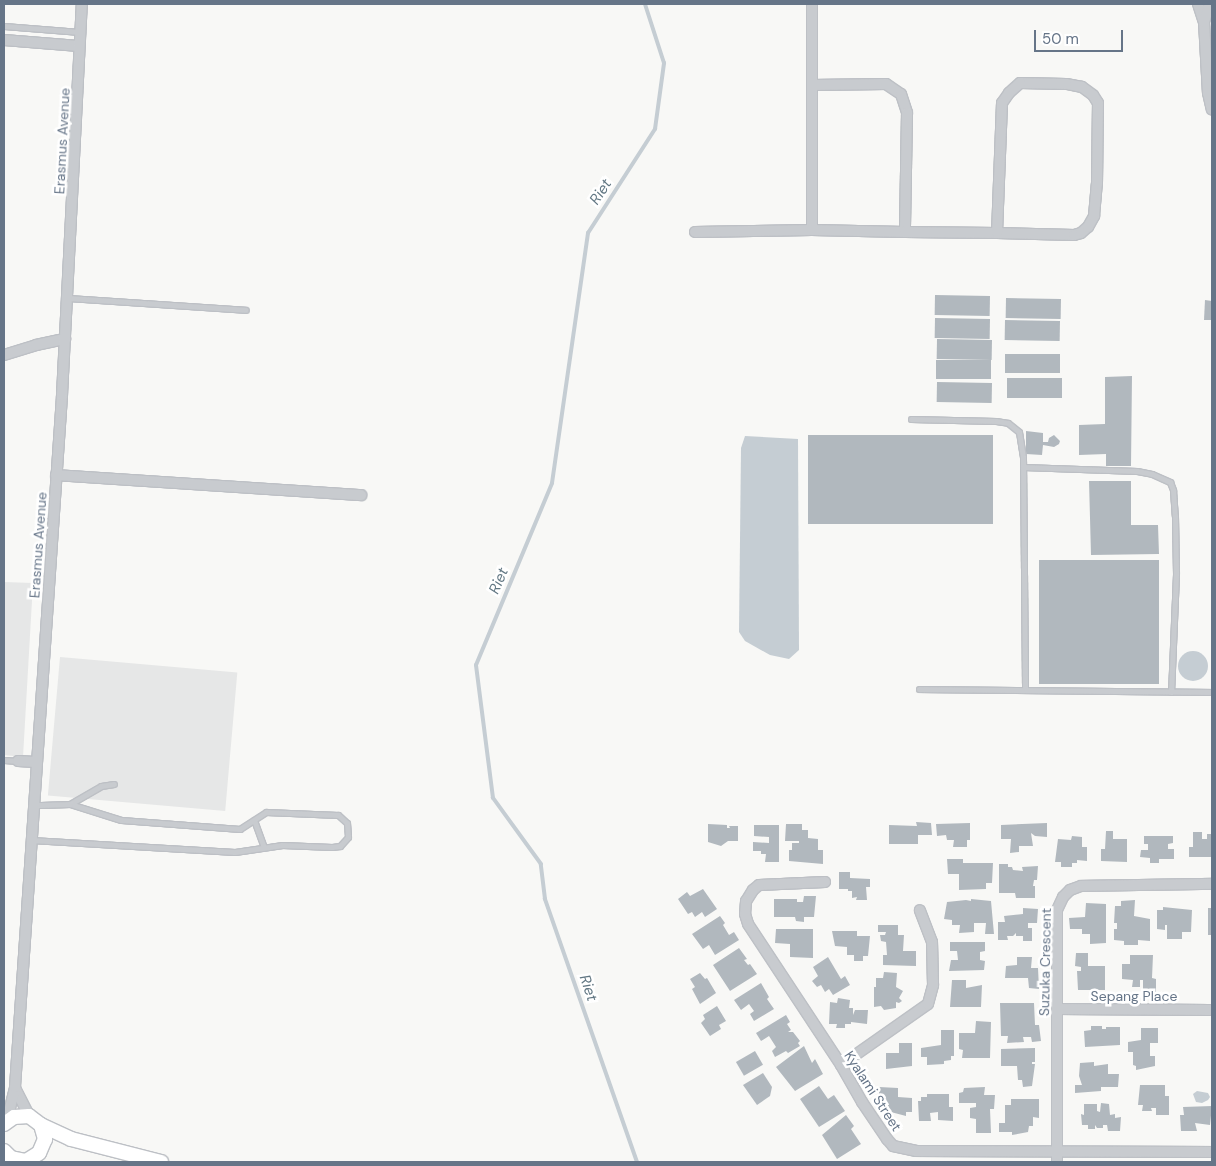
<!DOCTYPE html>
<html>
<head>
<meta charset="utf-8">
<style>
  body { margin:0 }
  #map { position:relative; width:1216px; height:1166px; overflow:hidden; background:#f8f8f6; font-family:"DM Sans",sans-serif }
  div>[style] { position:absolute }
  .built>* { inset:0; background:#e6e7e7; transform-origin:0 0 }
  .water>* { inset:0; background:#c5cdd3 }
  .round { border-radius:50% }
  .stream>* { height:4px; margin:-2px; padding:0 2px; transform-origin:2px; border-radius:2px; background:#c5cdd3 }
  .building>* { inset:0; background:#b1b8be; transform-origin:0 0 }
  .roads { filter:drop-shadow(1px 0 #bdc0c5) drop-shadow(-1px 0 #bdc0c5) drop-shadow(0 1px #bdc0c5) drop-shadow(0 -1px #bdc0c5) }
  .lane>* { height:5px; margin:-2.5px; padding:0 2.5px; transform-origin:2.5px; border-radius:2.5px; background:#c8cbcf }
  .street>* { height:10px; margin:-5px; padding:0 5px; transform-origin:5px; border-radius:5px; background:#c8cbcf }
  .secondary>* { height:14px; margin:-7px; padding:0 7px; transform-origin:7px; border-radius:7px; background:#fff }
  span { translate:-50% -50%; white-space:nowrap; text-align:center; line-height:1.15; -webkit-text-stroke:5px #fff; paint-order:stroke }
  .street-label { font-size:14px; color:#667588 }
  .water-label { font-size:15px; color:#627783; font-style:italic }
  .frame { position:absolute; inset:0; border:5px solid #667588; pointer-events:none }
  .scale { position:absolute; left:1034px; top:30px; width:89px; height:22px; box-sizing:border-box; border:2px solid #667588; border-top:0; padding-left:6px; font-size:15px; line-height:18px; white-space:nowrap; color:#667588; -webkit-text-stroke:4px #fff; paint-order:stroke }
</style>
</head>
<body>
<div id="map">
  <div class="built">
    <div style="clip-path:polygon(4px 582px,33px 583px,23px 757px,4px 755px)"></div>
    <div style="left:60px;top:657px;width:178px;height:139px;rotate:5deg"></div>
  </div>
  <div class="water">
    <div style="clip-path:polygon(745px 436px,798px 439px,799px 650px,789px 659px,770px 655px,745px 641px,739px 632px,741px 448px)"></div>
    <div class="round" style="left:1178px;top:651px;width:30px;height:30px"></div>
    <div style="clip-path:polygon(1197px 1091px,1208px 1093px,1210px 1097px,1208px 1100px,1202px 1103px,1196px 1102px,1193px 1094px)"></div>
  </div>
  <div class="stream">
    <div style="left:637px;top:1162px;width:279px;rotate:-109.3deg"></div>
    <div style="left:545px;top:899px;width:35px;rotate:-97deg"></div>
    <div style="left:541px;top:864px;width:82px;rotate:-126deg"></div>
    <div style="left:493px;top:798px;width:134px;rotate:-97.3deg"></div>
    <div style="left:476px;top:665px;width:197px;rotate:-67.3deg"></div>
    <div style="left:552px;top:483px;width:253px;rotate:-81.8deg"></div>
    <div style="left:588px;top:233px;width:124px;rotate:-57.2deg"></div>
    <div style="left:655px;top:129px;width:67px;rotate:-82.2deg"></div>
    <div style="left:664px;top:63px;width:62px;rotate:-107.9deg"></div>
  </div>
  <div class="building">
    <div style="left:935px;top:295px;width:55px;height:20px;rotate:1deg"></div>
    <div style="left:1006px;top:298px;width:55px;height:20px;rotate:1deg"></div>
    <div style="clip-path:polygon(1205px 300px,1212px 301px,1212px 320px,1204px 320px)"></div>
    <div style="left:935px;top:318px;width:55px;height:20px;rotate:1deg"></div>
    <div style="left:1005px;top:320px;width:55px;height:20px;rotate:1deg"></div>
    <div style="left:937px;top:339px;width:55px;height:20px;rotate:1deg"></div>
    <div style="left:1005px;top:354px;width:55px;height:19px"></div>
    <div style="left:936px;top:360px;width:55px;height:19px"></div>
    <div style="clip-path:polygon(1132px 376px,1131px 466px,1106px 466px,1106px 454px,1079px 455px,1079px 425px,1105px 424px,1105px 377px)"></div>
    <div style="left:1007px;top:378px;width:55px;height:20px"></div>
    <div style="left:937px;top:382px;width:55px;height:20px;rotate:1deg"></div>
    <div style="clip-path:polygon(1026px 431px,1043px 433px,1043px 442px,1048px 442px,1049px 438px,1054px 435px,1060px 441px,1059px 444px,1054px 447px,1043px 445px,1042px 455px,1026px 454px)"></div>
    <div style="left:993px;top:435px;width:89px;height:185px;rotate:90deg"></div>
    <div style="clip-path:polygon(1089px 481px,1131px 481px,1131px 525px,1158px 525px,1159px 554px,1091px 555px)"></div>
    <div style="left:1159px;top:560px;width:124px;height:120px;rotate:90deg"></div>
    <div style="clip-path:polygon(916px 822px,931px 823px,932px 835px,918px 835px,918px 844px,889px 844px,889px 825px,917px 826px)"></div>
    <div style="clip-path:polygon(970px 823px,970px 840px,967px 840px,967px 847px,953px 847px,954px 840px,947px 840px,946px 835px,937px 836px,936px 824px)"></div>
    <div style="clip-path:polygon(1047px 823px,1047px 837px,1035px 836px,1031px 833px,1033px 846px,1019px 846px,1019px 852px,1010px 853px,1011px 839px,1001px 839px,1001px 825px)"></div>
    <div style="clip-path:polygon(708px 824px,727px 825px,727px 828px,730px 828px,729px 826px,738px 826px,738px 841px,728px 841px,721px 846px,708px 842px)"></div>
    <div style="clip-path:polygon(786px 824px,802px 824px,802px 830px,808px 830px,808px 838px,818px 839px,818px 850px,823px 850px,823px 864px,789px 861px,789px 850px,792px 850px,792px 843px,799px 843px,799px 841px,785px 841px)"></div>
    <div style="clip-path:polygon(754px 825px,779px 825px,779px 862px,765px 862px,766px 854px,761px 854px,761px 851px,753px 851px,753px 842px,769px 843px,769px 837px,754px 836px)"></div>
    <div style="clip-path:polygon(1106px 831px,1113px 831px,1113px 839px,1127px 839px,1127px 862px,1101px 861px,1101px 849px,1105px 849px)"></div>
    <div style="clip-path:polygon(1193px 832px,1202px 832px,1202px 839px,1207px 839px,1207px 834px,1212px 834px,1212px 857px,1189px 857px,1189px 847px,1193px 847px)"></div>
    <div style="clip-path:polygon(1072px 836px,1082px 837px,1082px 847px,1087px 847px,1087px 861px,1077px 860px,1077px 863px,1072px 863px,1072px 867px,1061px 867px,1061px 862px,1055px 862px,1058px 839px,1071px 840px)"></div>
    <div style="clip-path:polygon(1144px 836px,1173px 836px,1173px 843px,1168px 844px,1168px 849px,1174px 849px,1174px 859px,1159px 859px,1159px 863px,1150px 863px,1150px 858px,1140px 857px,1141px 850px,1148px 850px,1148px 844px,1144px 844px)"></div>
    <div style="clip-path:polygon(947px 859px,963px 859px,963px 863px,993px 863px,992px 883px,986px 883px,986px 889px,959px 890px,959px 874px,948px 874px)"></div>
    <div style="clip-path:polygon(999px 864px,1008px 864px,1008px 867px,1012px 867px,1013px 870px,1023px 871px,1022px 867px,1038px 866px,1037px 880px,1034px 880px,1033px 886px,1035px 886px,1035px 898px,1016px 898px,1015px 893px,999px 893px)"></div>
    <div style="clip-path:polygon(839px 872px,850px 872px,850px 878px,870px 879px,870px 887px,866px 887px,867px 900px,856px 900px,857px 897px,852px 898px,852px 891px,848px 891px,848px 889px,839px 889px)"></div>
    <div style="clip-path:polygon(703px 889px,717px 909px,705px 917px,702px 912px,695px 917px,692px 912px,688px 914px,678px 899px,687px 892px,690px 896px)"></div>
    <div style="clip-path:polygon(804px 896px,816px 896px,814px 917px,804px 917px,804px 922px,796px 921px,795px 917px,774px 917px,774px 899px,797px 899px,797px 902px,803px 902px)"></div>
    <div style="clip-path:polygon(971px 899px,991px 901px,994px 934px,985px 934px,986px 923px,974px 923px,974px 932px,959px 933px,960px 925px,952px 925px,952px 920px,944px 919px,947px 902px,966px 900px,971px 901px)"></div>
    <div style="clip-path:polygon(1135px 900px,1134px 916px,1150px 919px,1150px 941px,1138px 940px,1138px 945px,1124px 945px,1124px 941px,1114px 940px,1114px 929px,1117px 929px,1117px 923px,1114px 923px,1115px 906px,1121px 906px,1121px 901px)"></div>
    <div style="clip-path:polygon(1086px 903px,1106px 904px,1106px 943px,1090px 944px,1090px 934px,1082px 934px,1082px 929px,1070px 929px,1069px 918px,1085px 917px)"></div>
    <div style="clip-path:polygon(1163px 907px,1192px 910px,1191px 932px,1182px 932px,1182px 939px,1167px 939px,1167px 925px,1165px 925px,1165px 930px,1157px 929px,1157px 910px,1163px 910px)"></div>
    <div style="clip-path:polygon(1023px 908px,1038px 909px,1037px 923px,1028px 923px,1028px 928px,1032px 928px,1032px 941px,1023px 941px,1023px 936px,1016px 936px,1016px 933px,1013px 936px,1007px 936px,1008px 940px,998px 940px,998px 922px,1005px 922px,1004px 916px,1023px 914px)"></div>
    <div style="left:1208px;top:908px;width:4px;height:27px"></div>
    <div style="clip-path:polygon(720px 916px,725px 923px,723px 925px,729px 935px,734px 932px,739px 940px,715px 955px,709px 945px,703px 949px,692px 934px)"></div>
    <div style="clip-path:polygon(878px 925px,898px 925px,898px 935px,904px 935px,903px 951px,916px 951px,916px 966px,883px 965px,883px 955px,887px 955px,886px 942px,881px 941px,880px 935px,885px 935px,886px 932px,878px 932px)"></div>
    <div style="clip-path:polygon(776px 929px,813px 929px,813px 958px,790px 957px,790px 944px,775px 943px)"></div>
    <div style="clip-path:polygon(832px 931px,857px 931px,857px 936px,870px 936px,868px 956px,863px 956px,863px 961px,854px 961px,854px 955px,847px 955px,847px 947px,835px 946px)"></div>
    <div style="clip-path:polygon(950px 942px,985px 942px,985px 951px,980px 952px,980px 960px,985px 961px,984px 970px,949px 971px,951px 960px,958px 960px,957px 951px,950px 951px)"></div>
    <div style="clip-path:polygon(739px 948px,747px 959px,744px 960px,748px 965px,750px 964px,757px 974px,730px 991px,713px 965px)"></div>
    <div style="clip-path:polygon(1076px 953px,1088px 953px,1088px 966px,1105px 966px,1105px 990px,1078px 990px,1077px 971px,1081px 971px,1081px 967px,1075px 966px)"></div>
    <div style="clip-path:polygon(1130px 955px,1153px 955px,1152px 978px,1156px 979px,1156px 992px,1143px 991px,1143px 980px,1140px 980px,1140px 987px,1132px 987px,1133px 980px,1122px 979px,1122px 964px,1130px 964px)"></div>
    <div style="clip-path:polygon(828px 957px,841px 979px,845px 976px,850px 985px,833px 995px,829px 989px,825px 992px,821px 985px,817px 987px,812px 981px,818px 976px,813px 967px)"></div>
    <div style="clip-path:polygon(1017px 957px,1032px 957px,1031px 968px,1038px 968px,1039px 989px,1029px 988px,1028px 978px,1005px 978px,1006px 966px,1017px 965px)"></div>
    <div style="clip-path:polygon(884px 972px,897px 973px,896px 987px,903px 991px,899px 998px,902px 1001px,899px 1003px,896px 1002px,896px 1008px,884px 1010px,881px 1006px,874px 1007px,874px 987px,876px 987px,876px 978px,883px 978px)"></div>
    <div style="clip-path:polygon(700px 973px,705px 979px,707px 978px,716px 993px,700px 1004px,692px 989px,695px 987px,690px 979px)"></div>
    <div style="clip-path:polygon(952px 980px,966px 980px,966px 988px,982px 985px,981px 1007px,950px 1007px)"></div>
    <div style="clip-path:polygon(761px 983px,769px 997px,767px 999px,774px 1009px,754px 1021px,750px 1014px,754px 1011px,749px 1004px,741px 1010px,734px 1000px)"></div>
    <div style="clip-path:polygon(838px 998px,850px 1000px,849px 1008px,853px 1008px,853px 1015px,855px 1010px,868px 1010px,867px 1024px,851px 1022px,851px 1024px,845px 1024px,845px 1028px,836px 1028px,837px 1024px,829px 1024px,830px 1002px,837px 1003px)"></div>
    <div style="clip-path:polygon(1000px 1003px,1034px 1003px,1035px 1025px,1039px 1025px,1041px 1041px,1032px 1042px,1031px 1037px,1023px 1037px,1024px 1042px,1007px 1043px,1008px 1036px,1001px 1036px)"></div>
    <div style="clip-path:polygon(717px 1006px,726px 1021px,719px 1025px,721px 1029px,710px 1036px,701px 1023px,705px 1019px,703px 1015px)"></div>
    <div style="clip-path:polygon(786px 1015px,790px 1022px,787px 1024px,791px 1030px,788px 1032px,793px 1032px,800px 1041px,798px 1043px,800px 1046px,788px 1053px,786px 1051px,775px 1057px,772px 1051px,776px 1047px,769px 1036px,761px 1041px,756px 1033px)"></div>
    <div style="clip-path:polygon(976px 1021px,991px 1022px,990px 1058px,962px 1058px,963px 1050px,959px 1049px,959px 1033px,975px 1033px)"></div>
    <div style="clip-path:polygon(1091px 1026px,1102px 1026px,1102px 1029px,1106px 1029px,1106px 1027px,1120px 1027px,1120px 1045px,1085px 1047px,1084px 1031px,1091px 1030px)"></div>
    <div style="clip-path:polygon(1141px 1028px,1158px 1028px,1158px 1043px,1150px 1043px,1150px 1056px,1155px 1056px,1155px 1066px,1136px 1070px,1136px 1066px,1133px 1065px,1133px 1052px,1128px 1052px,1128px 1042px,1141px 1040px)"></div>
    <div style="clip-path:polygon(941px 1030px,954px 1030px,954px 1056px,951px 1056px,951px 1060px,944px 1061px,944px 1064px,927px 1065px,927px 1057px,921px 1057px,921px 1048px,941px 1045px)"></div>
    <div style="clip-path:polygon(899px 1043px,912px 1043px,912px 1066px,886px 1069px,886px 1053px,899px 1053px)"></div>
    <div style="clip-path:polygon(804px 1046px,812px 1063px,815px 1059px,823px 1074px,795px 1091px,776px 1067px)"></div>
    <div style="clip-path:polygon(1035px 1048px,1035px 1062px,1032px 1062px,1032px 1064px,1035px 1064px,1032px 1086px,1023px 1087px,1022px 1080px,1018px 1080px,1017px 1066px,1001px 1066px,1001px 1049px)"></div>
    <div style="left:755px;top:1051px;width:16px;height:22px;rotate:60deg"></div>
    <div style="clip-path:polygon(1094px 1062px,1094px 1066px,1108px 1064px,1108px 1074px,1119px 1074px,1118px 1087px,1101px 1087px,1101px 1091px,1075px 1093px,1075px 1085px,1082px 1085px,1079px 1076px,1080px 1063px)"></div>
    <div style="clip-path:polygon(763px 1073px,772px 1087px,770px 1096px,757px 1105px,743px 1085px)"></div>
    <div style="clip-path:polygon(1140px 1085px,1165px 1085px,1165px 1096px,1169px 1096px,1169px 1115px,1156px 1115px,1156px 1108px,1151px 1108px,1152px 1111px,1142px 1111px,1143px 1105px,1138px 1105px)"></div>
    <div style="clip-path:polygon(819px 1086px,828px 1099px,834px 1095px,845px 1111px,819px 1127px,800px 1099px)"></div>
    <div style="clip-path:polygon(879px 1087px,898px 1088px,898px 1097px,912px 1098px,912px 1112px,906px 1112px,906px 1116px,887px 1111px,888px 1106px,884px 1105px,884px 1101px,879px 1100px)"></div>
    <div style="clip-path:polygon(985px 1087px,984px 1095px,995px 1095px,994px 1109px,990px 1109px,991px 1133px,976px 1133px,976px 1119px,970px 1118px,970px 1108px,976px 1107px,976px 1103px,959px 1103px,959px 1093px,963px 1092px,964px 1088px)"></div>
    <div style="clip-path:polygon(927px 1094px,949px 1094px,949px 1107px,953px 1107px,953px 1121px,938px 1120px,938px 1112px,930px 1113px,931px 1121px,919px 1121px,918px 1101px,921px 1101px,921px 1097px,927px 1097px)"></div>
    <div style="clip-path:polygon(1011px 1099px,1039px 1099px,1039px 1118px,1033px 1117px,1033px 1126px,1029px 1126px,1028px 1132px,1012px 1135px,1012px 1132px,999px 1132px,999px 1123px,1005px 1123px,1005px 1105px,1011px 1105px)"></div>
    <div style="clip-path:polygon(1101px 1103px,1109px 1104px,1110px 1115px,1115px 1114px,1115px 1118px,1121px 1117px,1120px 1131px,1108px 1131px,1107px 1125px,1103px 1125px,1103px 1128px,1097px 1128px,1095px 1125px,1095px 1129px,1088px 1129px,1088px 1125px,1082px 1125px,1081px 1114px,1084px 1115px,1084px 1104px,1097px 1104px,1097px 1111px,1100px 1112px)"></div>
    <div style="clip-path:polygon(1212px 1106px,1210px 1125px,1195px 1123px,1197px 1131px,1181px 1131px,1180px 1115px,1184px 1115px,1183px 1107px)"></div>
    <div style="clip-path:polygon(846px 1115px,854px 1126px,851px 1129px,861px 1144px,837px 1159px,822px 1135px)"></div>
  </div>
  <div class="roads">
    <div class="lane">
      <div style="left:4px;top:26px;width:76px;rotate:4.5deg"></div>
      <div style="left:67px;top:298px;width:179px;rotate:3.8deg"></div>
      <div style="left:911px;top:419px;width:85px;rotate:1.3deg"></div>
      <div style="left:996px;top:421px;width:12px;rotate:9deg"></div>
      <div style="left:1008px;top:423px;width:14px;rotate:39deg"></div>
      <div style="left:1019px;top:432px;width:25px;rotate:81deg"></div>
      <div style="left:1023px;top:457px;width:233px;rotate:89.5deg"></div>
      <div style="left:1023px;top:467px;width:114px;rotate:2deg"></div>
      <div style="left:1137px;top:471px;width:15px;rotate:11deg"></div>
      <div style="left:1152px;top:474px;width:20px;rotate:24deg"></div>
      <div style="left:1170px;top:482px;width:9px;rotate:69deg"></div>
      <div style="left:1173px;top:490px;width:26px;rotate:86deg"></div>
      <div style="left:1175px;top:516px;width:58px;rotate:89deg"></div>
      <div style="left:1176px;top:574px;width:118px;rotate:92.4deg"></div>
      <div style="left:919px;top:689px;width:293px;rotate:0.6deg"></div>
      <div style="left:4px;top:760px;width:14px;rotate:4deg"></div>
      <div style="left:70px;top:804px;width:36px;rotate:-30deg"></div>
      <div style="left:101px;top:786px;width:13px;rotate:-9deg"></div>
      <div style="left:254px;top:820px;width:29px;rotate:70deg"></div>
      <div style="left:31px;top:840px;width:204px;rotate:3.4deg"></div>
      <div style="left:235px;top:852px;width:48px;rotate:-8.5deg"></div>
      <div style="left:282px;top:845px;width:50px;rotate:2.3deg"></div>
      <div style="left:332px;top:847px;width:8px;rotate:-7deg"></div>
      <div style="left:340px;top:846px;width:12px;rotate:-48deg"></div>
      <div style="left:348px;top:837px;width:14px;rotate:-94deg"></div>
      <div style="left:347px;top:823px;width:12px;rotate:-138deg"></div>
      <div style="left:338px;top:815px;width:72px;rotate:-177.6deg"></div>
      <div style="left:266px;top:812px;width:31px;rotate:147deg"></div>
      <div style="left:240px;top:829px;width:119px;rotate:-175.7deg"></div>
      <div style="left:121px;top:820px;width:53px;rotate:-162.6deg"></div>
      <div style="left:70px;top:804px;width:37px;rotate:178deg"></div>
    </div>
    <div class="street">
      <div style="left:1198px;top:4px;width:19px;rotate:72deg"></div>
      <div style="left:1204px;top:22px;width:71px;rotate:86.8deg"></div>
      <div style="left:1208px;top:93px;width:17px;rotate:77deg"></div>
      <div style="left:1204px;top:22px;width:19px;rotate:-72deg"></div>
      <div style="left:4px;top:40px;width:75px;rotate:4.6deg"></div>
      <div style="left:812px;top:85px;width:74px;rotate:-0.8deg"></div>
      <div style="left:886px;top:84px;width:18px;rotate:34deg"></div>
      <div style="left:901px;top:94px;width:20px;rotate:72deg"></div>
      <div style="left:907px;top:113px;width:119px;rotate:91deg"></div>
      <div style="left:812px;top:230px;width:226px;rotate:-90deg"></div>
      <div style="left:695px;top:232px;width:117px;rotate:-1deg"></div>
      <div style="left:812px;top:230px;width:93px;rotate:1.2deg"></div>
      <div style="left:905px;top:232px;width:92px;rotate:0.6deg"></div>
      <div style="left:997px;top:233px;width:77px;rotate:1.5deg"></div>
      <div style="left:1074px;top:235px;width:7px;rotate:-16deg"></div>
      <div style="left:1081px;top:233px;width:9px;rotate:-41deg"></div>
      <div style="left:1088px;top:227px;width:13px;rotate:-61deg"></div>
      <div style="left:1094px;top:216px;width:32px;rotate:-85deg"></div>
      <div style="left:1097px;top:184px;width:81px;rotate:-89.3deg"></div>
      <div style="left:1098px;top:103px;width:9px;rotate:-122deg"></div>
      <div style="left:1093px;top:95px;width:14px;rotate:-144deg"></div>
      <div style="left:1082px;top:87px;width:16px;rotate:-169deg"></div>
      <div style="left:1066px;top:84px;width:46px;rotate:-178.8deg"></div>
      <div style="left:1020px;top:83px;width:15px;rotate:138deg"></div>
      <div style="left:1009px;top:93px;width:12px;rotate:125deg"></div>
      <div style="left:1002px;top:103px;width:130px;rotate:92.2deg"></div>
      <div style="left:4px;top:355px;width:34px;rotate:-17deg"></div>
      <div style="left:36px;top:345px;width:30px;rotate:-12deg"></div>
      <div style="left:56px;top:475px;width:306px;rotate:3.8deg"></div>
      <div style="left:18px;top:761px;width:18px;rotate:3deg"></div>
      <div style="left:825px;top:882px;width:66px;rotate:177.4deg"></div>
      <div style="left:759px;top:885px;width:8px;rotate:140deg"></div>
      <div style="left:753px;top:890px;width:13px;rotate:122deg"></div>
      <div style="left:746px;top:901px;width:13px;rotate:94deg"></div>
      <div style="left:745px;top:914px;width:10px;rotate:73deg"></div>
      <div style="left:748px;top:924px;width:169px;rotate:56.6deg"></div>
      <div style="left:841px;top:1065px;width:43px;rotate:60.4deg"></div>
      <div style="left:862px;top:1102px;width:45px;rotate:56deg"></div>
      <div style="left:887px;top:1139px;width:9px;rotate:49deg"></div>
      <div style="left:893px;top:1146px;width:24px;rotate:12deg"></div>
      <div style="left:916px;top:1151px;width:296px;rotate:0.2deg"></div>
      <div style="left:1058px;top:1009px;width:152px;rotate:0.4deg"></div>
      <div style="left:841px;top:1065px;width:106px;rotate:-35deg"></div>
      <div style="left:928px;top:1004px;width:20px;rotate:-75deg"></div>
      <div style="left:933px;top:985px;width:43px;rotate:-91.3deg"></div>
      <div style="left:932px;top:942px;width:34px;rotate:-111deg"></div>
      <div style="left:15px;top:1088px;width:31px;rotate:63deg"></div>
      <div style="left:7px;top:1120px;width:34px;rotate:-76deg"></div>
      <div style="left:15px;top:1087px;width:694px;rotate:-86.11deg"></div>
      <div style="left:62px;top:395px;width:392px;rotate:-87.1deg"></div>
      <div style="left:1057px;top:1162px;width:252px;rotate:-90deg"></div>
      <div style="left:1057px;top:910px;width:14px;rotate:-65deg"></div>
      <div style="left:1063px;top:897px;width:10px;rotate:-45deg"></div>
      <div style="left:1070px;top:890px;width:12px;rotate:-20deg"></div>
      <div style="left:1081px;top:886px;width:131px;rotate:-0.9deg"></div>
    </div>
    <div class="secondary">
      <div style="left:4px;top:1124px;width:12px;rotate:-35deg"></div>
      <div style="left:14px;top:1117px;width:15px;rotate:-4deg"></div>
      <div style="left:29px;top:1116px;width:15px;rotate:37deg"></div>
      <div style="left:41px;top:1125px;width:15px;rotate:74deg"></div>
      <div style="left:45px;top:1139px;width:15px;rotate:113deg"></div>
      <div style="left:39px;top:1153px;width:15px;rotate:148deg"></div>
      <div style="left:26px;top:1161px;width:15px;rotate:-169deg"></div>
      <div style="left:11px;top:1158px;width:10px;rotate:-135deg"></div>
      <div style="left:41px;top:1125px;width:33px;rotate:25deg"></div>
      <div style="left:71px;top:1139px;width:93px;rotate:14.3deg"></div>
    </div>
  </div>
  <div class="street-label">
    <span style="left:62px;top:141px;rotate:-87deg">Erasmus Avenue</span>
    <span style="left:38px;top:545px;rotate:-86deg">Erasmus Avenue</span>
    <span style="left:1045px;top:962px;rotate:-89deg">Suzuka Crescent</span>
    <span style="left:1134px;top:996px">Sepang Place</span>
    <span style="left:873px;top:1091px;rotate:57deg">Kyalami Street</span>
  </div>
  <div class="water-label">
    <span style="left:601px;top:192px;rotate:-57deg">Riet</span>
    <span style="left:499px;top:581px;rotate:-67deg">Riet</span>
    <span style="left:588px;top:988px;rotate:71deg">Riet</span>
  </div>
  <div class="frame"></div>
  <div class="scale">50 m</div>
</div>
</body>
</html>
